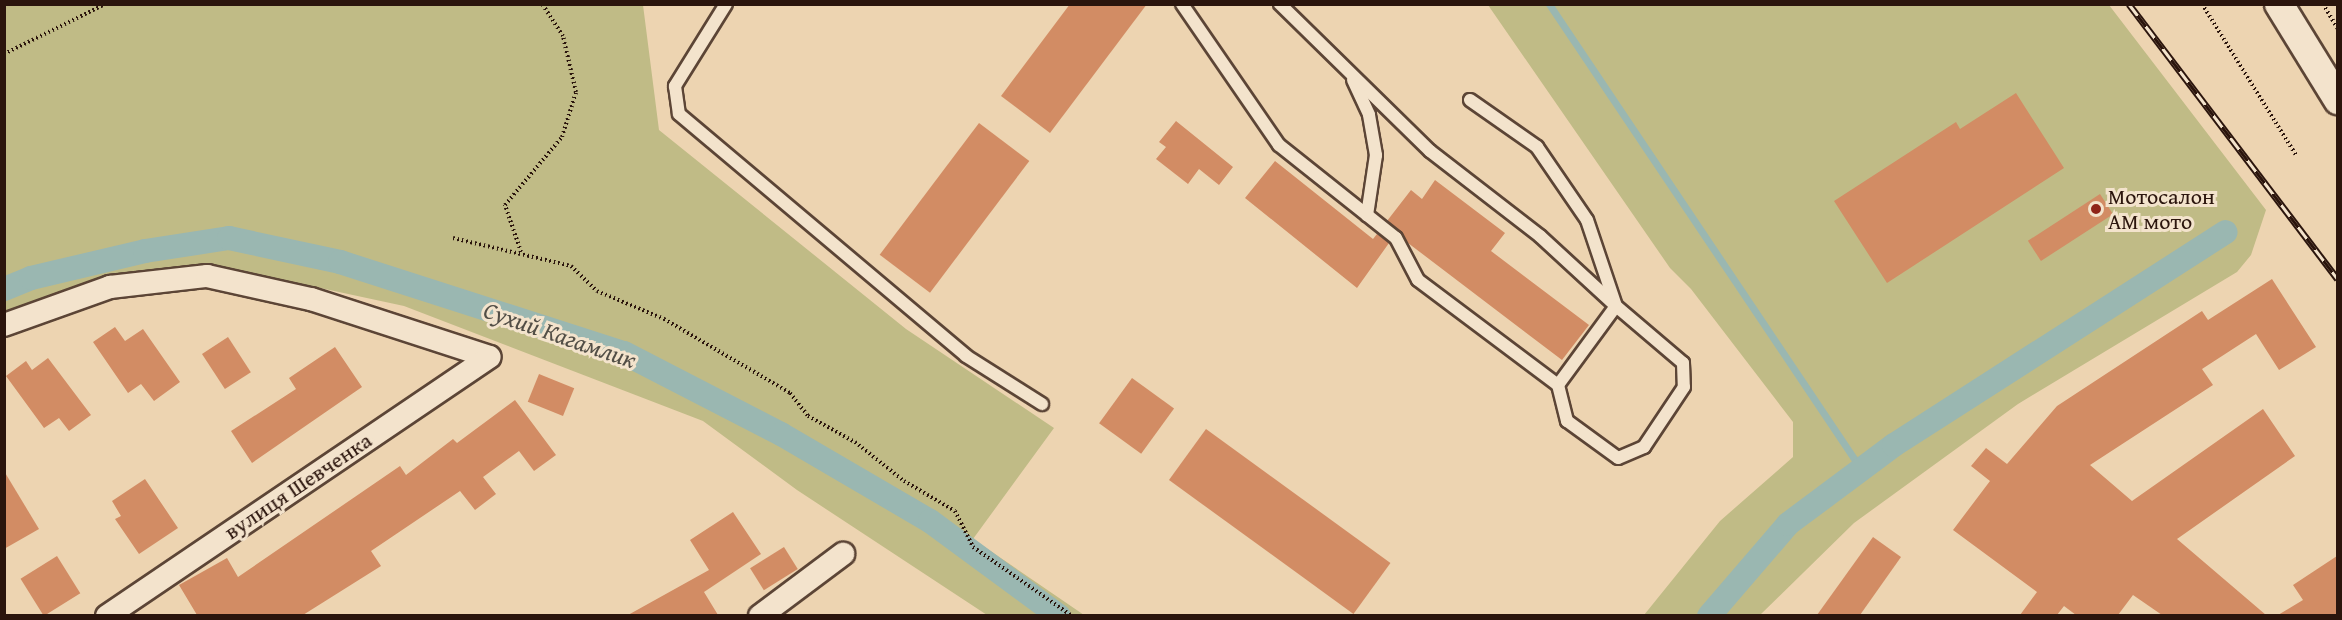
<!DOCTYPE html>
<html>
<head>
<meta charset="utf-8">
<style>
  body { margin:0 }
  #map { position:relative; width:2342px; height:620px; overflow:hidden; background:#edd4b1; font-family:"Gentium Book Plus",serif }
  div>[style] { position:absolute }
  .green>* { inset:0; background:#c0bb86 }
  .stream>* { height:7px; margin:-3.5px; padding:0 3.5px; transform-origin:3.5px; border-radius:3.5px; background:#9ab7b1 }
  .canal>* { height:24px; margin:-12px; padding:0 12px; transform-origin:12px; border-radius:12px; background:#9ab7b1 }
  .building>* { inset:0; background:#d28c64; transform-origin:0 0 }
  .path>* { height:4px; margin-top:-2px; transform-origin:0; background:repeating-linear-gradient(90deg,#2b150d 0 1.5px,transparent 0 4.5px) }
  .roads { filter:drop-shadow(2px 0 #5c4536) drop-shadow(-2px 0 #5c4536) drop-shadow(0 2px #5c4536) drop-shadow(0 -2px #5c4536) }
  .service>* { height:12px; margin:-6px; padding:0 6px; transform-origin:6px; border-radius:6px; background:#f3e3cc }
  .minor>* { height:22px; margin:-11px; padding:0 11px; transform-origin:11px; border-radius:11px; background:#f3e3cc }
  .tertiary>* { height:28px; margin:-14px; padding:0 14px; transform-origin:14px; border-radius:14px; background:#f3e3cc }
  .rail>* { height:7px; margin-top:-3.5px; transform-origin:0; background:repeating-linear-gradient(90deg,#f3e3cc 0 14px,#2b150d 0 28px); box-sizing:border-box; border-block:2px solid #2b150d }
  .dots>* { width:16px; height:16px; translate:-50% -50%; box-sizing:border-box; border:3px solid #f3e3cc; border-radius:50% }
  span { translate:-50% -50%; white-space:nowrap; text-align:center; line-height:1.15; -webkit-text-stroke:6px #f3e3cc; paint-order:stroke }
  .poi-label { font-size:22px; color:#2b150d }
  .left { translate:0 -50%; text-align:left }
  .street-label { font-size:22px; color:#2b150d }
  .water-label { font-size:24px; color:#524e46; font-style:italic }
  .frame { position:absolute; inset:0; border:6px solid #2b150d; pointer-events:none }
</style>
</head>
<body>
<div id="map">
  <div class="green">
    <div style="clip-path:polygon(5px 5px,643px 5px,659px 130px,906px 329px,1054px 428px,973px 539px,1084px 615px,987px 615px,797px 490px,703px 421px,404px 306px,223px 267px,93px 286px,5px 320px)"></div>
    <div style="clip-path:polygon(1488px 5px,2109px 5px,2266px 210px,2251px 255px,2237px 272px,2018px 404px,1854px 523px,1760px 615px,1644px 615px,1720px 521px,1793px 457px,1793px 422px,1691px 289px,1670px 268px)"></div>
  </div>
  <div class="stream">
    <div style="left:1549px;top:4px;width:560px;rotate:56.14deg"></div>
  </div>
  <div class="canal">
    <div style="left:4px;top:289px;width:29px;rotate:-22deg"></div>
    <div style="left:31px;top:278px;width:117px;rotate:-13.3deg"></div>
    <div style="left:145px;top:251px;width:85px;rotate:-8.8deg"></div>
    <div style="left:229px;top:238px;width:114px;rotate:12.2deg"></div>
    <div style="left:340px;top:262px;width:298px;rotate:17.8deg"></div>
    <div style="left:624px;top:353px;width:177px;rotate:27.3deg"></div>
    <div style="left:781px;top:434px;width:173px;rotate:30.3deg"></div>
    <div style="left:930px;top:521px;width:160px;rotate:36.4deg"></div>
    <div style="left:1709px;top:616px;width:121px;rotate:-49.3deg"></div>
    <div style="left:1788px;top:524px;width:132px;rotate:-36.7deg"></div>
    <div style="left:1894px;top:445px;width:394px;rotate:-32.7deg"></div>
  </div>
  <div class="building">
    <div style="clip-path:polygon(1070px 4px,1147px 4px,1050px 133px,1001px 96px)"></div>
    <div style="clip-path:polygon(2016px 93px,2064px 168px,1887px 283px,1834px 201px,1956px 122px,1960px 129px)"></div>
    <div style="clip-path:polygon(1176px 121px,1233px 167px,1219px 185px,1199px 169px,1188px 184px,1156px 159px,1166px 147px,1159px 142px)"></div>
    <div style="left:979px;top:123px;width:63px;height:165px;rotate:37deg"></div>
    <div style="clip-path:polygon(1275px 161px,1373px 239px,1377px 234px,1389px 243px,1357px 288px,1245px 198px)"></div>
    <div style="clip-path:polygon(1435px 180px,1505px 233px,1491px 251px,1589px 325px,1562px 360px,1408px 243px,1387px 221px,1411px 190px,1422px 199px)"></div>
    <div style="left:2100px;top:194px;width:24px;height:86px;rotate:57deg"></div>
    <div style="clip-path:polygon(2272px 279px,2316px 347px,2279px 370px,2256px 334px,2202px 369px,2213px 385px,2090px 465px,2132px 501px,2263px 409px,2295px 456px,2177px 539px,2266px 615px,2162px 615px,2133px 595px,2118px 615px,2076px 615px,2064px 606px,2057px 615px,2020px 615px,2037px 592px,1953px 530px,1990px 481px,1971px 466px,1986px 448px,2007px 464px,2057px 406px,2202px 311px,2208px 320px)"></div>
    <div style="clip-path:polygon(115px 327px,125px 341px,143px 329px,180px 382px,154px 401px,141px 384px,128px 393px,93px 342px)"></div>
    <div style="left:228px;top:337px;width:42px;height:31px;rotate:57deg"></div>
    <div style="clip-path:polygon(335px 347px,362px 387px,252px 463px,231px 431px,296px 389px,289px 378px)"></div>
    <div style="clip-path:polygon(48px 358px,91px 415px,69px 431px,59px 418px,44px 428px,6px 376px,26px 361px,32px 370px)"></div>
    <div style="left:539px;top:374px;width:38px;height:30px;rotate:22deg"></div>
    <div style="left:1132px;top:378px;width:52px;height:56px;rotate:36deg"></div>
    <div style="clip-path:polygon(515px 400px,556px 455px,534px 471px,519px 451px,483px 477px,496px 494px,475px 510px,460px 491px,371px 551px,381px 566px,303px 615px,197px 615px,179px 585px,227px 558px,238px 577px,400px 466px,406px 475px,453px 439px,457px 443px)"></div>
    <div style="left:1206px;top:429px;width:228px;height:63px;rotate:36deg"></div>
    <div style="clip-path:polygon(4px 471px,39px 529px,4px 549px)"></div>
    <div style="clip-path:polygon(145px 479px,178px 528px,139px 554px,115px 519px,121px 516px,112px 501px)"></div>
    <div style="clip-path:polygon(733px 512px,761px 554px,704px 592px,718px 615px,628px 615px,709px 570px,690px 540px)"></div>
    <div style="clip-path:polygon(1873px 537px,1901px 557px,1860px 615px,1817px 615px)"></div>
    <div style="left:784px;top:547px;width:26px;height:40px;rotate:58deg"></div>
    <div style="left:57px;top:556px;width:44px;height:43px;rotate:58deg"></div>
    <div style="clip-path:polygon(2337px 556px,2337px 615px,2278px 615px,2303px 600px,2293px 585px)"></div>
  </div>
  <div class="path">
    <div style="left:2202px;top:4px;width:178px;rotate:58.1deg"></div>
    <div style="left:2323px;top:4px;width:29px;rotate:59deg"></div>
    <div style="left:4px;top:54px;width:113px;rotate:-26.3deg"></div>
    <div style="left:453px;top:238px;width:121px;rotate:13.3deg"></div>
    <div style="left:571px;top:266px;width:36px;rotate:44deg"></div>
    <div style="left:597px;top:291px;width:73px;rotate:22.7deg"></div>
    <div style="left:664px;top:319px;width:146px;rotate:30.4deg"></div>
    <div style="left:790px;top:393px;width:29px;rotate:52deg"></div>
    <div style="left:808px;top:416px;width:54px;rotate:29deg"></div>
    <div style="left:855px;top:442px;width:63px;rotate:38.5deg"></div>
    <div style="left:904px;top:481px;width:59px;rotate:30.5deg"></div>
    <div style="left:955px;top:511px;width:40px;rotate:63.4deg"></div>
    <div style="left:973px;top:547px;width:121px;rotate:34.9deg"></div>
    <div style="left:521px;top:252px;width:50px;rotate:-108.8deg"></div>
    <div style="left:505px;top:205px;width:89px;rotate:-50deg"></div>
    <div style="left:562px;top:137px;width:47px;rotate:-72.7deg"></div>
    <div style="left:576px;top:92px;width:57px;rotate:-103.1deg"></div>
    <div style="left:563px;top:36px;width:38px;rotate:-123deg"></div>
  </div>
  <div class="roads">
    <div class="service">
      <div style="left:726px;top:4px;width:97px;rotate:121.9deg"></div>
      <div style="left:675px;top:86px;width:28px;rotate:82deg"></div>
      <div style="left:679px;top:114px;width:375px;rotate:40.1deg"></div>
      <div style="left:966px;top:356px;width:90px;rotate:32.3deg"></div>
      <div style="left:1182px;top:4px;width:171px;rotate:55.5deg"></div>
      <div style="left:1279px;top:145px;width:149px;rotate:38.5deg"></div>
      <div style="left:1396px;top:238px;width:47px;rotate:62.4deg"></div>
      <div style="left:1418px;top:280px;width:175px;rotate:36.9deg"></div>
      <div style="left:1558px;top:385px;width:98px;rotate:-53.7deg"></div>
      <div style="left:1616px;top:306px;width:103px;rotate:-137.4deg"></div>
      <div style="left:1540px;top:236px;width:139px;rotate:-142.3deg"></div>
      <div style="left:1430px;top:151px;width:210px;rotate:-135.6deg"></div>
      <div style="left:1353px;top:80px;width:38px;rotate:65deg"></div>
      <div style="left:1369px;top:115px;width:41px;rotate:80.1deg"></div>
      <div style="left:1376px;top:155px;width:61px;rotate:98.5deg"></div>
      <div style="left:1470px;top:100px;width:82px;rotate:35deg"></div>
      <div style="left:1537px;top:147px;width:88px;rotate:55.6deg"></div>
      <div style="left:1587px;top:220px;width:91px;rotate:71.4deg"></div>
      <div style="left:1616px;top:306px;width:88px;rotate:40.4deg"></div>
      <div style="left:1683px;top:363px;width:24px;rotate:88deg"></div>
      <div style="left:1684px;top:387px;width:72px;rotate:123.7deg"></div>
      <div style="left:1644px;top:447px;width:28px;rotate:157deg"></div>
      <div style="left:1618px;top:458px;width:63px;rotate:-144deg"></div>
      <div style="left:1567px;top:421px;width:37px;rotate:-104deg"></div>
    </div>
    <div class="minor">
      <div style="left:4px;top:325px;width:113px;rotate:-19.7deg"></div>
      <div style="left:110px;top:287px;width:98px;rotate:-6.5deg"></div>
      <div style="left:207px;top:276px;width:107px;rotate:12.5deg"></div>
      <div style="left:311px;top:299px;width:187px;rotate:18deg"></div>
      <div style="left:107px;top:616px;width:462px;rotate:-34.1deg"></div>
      <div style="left:760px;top:616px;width:104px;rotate:-36.8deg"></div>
    </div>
    <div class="tertiary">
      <div style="left:2279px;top:4px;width:113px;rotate:58.4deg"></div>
    </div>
  </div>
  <div class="rail">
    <div style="left:2129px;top:4px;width:345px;rotate:52.8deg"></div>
  </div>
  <div class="dots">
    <div style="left:2096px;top:209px;background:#8f2418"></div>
  </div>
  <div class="poi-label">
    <span class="left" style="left:2108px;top:209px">Мотосалон<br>АМ мото</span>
  </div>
  <div class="street-label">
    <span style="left:298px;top:486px;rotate:-34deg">вулиця Шевченка</span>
  </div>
  <div class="water-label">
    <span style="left:560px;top:335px;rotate:19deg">Сухий Кагамлик</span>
  </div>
  <div class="frame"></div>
</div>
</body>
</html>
